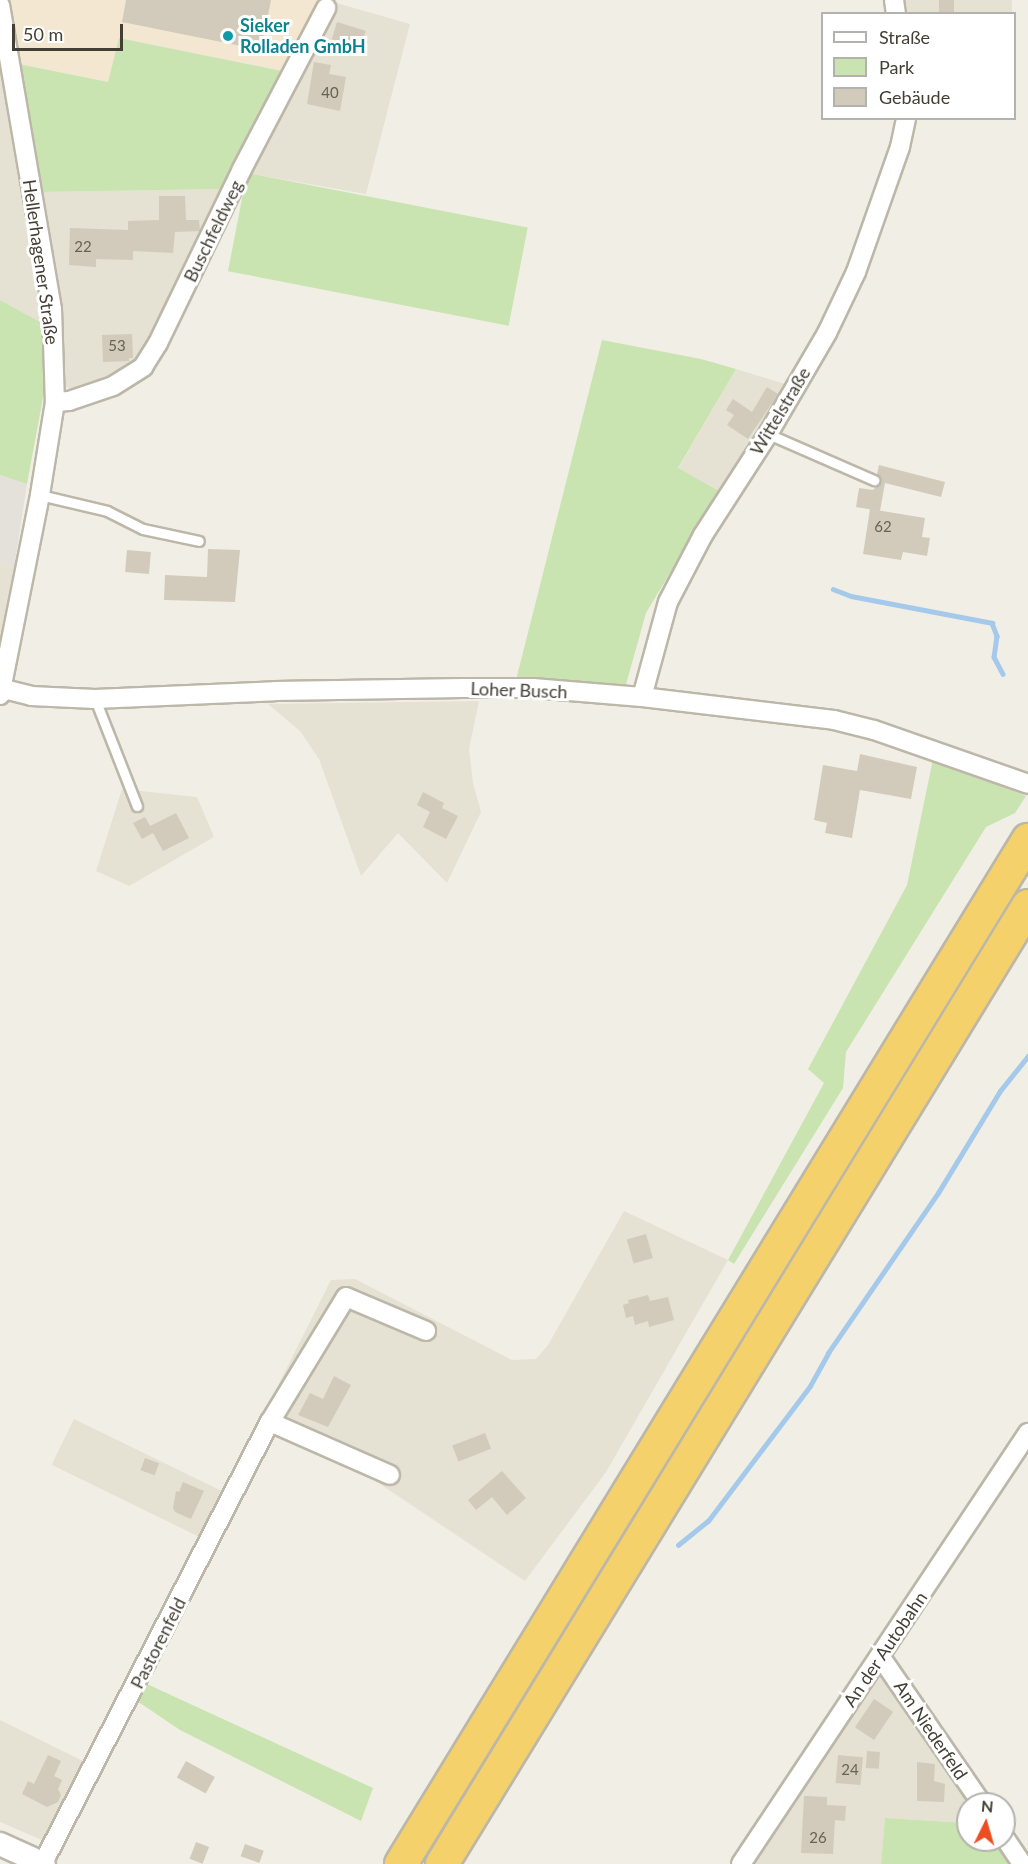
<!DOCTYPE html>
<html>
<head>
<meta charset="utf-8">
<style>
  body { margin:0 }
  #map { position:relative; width:1028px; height:1864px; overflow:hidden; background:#f1efe5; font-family:Lato,sans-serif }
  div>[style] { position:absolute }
  .residential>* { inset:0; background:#e5e1d3; transform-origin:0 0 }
  .commercial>* { inset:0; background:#f3e7d1 }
  .industrial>* { inset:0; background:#e4e0da }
  .green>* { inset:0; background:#c9e4b0; transform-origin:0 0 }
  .stream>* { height:4.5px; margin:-2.25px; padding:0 2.25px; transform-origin:2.25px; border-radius:2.25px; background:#a4c9eb }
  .building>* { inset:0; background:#d2cbbb; transform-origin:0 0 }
  .roads { filter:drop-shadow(2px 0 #bcb7a8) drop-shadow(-2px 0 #bcb7a8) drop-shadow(0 2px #bcb7a8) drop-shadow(0 -2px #bcb7a8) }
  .service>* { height:9px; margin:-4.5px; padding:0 4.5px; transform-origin:4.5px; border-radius:4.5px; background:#fff }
  .minor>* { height:18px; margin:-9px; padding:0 9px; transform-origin:9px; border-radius:9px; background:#fff }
  .tertiary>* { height:22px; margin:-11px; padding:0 11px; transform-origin:11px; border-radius:11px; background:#fff }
  .motorway>* { height:32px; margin:-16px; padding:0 16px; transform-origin:16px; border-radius:16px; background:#f5d16c }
  .dots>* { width:16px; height:16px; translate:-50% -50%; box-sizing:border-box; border:3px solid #fff; border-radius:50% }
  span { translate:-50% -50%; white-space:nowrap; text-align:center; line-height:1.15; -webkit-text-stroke:6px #fff; paint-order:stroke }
  .number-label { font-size:15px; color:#676256 }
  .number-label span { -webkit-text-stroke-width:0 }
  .culture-label { font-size:18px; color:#0d838f; font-weight:700 }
  .left { translate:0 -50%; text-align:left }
  .street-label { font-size:18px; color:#433f35 }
  .legend { position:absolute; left:821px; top:12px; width:195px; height:108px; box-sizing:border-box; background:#fff; border:2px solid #b4b2ae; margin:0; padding:8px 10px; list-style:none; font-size:18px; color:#433f35 }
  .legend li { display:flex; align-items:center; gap:12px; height:30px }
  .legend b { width:30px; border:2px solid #b4b2ae }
  .north { position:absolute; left:956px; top:1792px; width:60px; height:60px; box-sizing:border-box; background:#fff; border:2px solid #b4b2ae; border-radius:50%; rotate:5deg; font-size:16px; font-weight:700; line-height:24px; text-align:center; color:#433f35 }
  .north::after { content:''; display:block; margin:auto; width:21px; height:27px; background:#ed4e21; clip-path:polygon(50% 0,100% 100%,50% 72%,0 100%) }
  .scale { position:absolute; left:12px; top:24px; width:111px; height:27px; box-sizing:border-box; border:3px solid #433f35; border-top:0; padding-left:8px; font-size:18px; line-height:21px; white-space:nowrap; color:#433f35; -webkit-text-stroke:4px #fff; paint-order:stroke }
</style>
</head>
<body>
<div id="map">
  <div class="residential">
    <div style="left:901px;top:0;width:111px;height:13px"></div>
    <div style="clip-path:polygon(333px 2px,410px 24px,366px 194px,247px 173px)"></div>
    <div style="clip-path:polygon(0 69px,42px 323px,0 300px)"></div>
    <div style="clip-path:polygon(223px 189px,138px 362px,123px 374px,73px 391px,63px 385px,37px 192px)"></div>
    <div style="clip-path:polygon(736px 369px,785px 384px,719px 491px,678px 469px)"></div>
    <div style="clip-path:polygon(0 563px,14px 568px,0 636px)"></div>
    <div style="clip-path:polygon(479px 701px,469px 749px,473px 783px,481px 812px,447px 883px,398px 833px,361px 876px,319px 759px,300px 731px,268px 704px)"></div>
    <div style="clip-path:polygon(122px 789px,197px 797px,214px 837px,129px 886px,96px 871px)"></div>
    <div style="clip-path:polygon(624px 1211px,728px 1260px,606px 1472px,525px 1581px,374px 1480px,260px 1421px,331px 1280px,355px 1279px,512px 1360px,536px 1359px,548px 1345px)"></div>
    <div style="left:74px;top:1419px;width:169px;height:51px;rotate:26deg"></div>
    <div style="clip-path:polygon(877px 1648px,985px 1804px,968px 1804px,968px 1823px,885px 1818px,881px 1864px,736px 1864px)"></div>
    <div style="clip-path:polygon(0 1720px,87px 1763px,49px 1843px,0 1822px)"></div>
  </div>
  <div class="commercial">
    <div style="clip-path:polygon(1px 0,318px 0,282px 71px,119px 38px,108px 82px,14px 63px)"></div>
  </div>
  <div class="industrial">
    <div style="clip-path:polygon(0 475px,27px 484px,14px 568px,0 563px)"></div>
  </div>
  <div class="green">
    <div style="clip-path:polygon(119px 38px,282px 71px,223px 189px,37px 192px,14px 63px,108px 82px)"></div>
    <div style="left:247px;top:173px;width:286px;height:100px;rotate:11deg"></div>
    <div style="clip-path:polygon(0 300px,42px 323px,45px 387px,27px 484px,0 475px)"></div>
    <div style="clip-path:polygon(602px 340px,701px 359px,736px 369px,678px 468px,719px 491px,646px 613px,625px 688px,571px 682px,516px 680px)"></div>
    <div style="clip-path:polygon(933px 759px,1026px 796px,1015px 813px,986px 827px,846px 1052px,843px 1088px,734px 1264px,728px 1260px,824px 1083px,808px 1069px,907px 885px)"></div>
    <div style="clip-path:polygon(147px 1684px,373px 1788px,361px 1821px,180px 1730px,137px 1701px)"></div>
    <div style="clip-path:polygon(885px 1818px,968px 1823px,968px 1840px,1004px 1840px,1028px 1864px,881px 1864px)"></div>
  </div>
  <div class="stream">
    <div style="left:833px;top:589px;width:19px;rotate:21deg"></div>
    <div style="left:851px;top:596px;width:144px;rotate:10.8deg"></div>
    <div style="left:992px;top:623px;width:14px;rotate:69deg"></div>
    <div style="left:997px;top:636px;width:21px;rotate:98deg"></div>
    <div style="left:994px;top:657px;width:19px;rotate:62deg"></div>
    <div style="left:678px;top:1545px;width:38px;rotate:-39deg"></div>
    <div style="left:708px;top:1521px;width:169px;rotate:-52.9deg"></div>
    <div style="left:810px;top:1386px;width:38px;rotate:-61deg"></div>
    <div style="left:828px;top:1353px;width:194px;rotate:-55.5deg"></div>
    <div style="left:938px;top:1193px;width:119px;rotate:-58.7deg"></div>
    <div style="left:1000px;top:1091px;width:45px;rotate:-51.3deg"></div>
  </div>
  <div class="building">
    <div style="clip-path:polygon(126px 0,271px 0,261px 50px,122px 22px)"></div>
    <div style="left:939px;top:0;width:15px;height:14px"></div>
    <div style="left:337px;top:22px;width:30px;height:18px;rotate:17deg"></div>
    <div style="clip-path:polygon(314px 62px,331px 65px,329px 74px,346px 77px,340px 111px,307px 104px)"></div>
    <div style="clip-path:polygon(159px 196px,185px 196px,186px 220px,199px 220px,200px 231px,175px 232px,173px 253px,133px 251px,133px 260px,96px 259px,96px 267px,69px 265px,70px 228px,128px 230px,128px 221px,159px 220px)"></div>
    <div style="clip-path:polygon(132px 334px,133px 358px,129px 358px,129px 361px,103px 362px,102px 335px)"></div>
    <div style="clip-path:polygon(767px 387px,778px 394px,748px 439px,727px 425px,734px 415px,726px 410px,733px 399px,752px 412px)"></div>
    <div style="clip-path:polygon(879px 465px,945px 482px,941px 497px,885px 483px,880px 511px,856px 507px,859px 488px,873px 490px,880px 483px,881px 479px,877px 474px)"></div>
    <div style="clip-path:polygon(870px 509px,925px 518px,922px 537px,930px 538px,927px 556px,903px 552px,901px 560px,863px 554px)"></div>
    <div style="clip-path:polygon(208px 549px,240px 550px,235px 602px,164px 600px,165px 575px,207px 577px)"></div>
    <div style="left:127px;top:550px;width:24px;height:22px;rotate:5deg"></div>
    <div style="clip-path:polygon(860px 754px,917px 767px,911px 799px,860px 790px,852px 838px,825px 833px,827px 823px,814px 820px,823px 765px,857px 771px)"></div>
    <div style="clip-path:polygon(423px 792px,444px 803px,442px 808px,458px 816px,446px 839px,423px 827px,430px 812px,417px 805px)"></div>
    <div style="clip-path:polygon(176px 813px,189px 838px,163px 851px,153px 833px,142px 839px,133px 823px,145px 817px,150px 826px)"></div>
    <div style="left:646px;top:1234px;width:25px;height:20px;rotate:74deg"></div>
    <div style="clip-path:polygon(648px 1295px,650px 1301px,668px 1297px,674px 1320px,649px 1327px,648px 1321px,635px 1325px,633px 1316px,626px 1318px,623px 1305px,629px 1303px,628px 1300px)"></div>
    <div style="clip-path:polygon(334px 1376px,351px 1385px,328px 1427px,298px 1415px,310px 1393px,323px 1399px)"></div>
    <div style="left:485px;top:1433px;width:17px;height:35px;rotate:69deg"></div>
    <div style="left:145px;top:1458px;width:15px;height:13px;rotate:20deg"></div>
    <div style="clip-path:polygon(502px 1471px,526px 1498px,507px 1515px,492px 1497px,476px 1510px,468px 1500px)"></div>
    <div style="clip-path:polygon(183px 1482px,204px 1491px,191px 1519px,175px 1512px,173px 1508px,176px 1491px,179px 1492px)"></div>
    <div style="left:874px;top:1699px;width:23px;height:34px;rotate:34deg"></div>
    <div style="left:867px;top:1751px;width:13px;height:17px;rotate:4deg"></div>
    <div style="clip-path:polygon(48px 1755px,61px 1761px,54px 1776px,62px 1780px,58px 1789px,61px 1795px,58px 1802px,47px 1807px,22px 1794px,28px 1781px,34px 1784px)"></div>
    <div style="left:838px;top:1755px;width:25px;height:28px;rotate:5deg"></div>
    <div style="left:186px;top:1761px;width:33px;height:19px;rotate:29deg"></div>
    <div style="clip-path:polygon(917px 1762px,935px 1764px,934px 1781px,945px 1784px,944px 1802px,917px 1801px)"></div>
    <div style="clip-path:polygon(804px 1796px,827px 1797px,827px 1805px,846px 1806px,845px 1821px,835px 1820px,833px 1854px,801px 1853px)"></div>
    <div style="left:196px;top:1842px;width:14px;height:18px;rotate:21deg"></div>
    <div style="left:245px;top:1844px;width:20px;height:13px;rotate:20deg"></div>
  </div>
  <div class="roads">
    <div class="service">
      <div style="left:768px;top:434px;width:116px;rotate:23.5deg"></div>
      <div style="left:40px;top:495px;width:69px;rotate:13.4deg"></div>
      <div style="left:107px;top:511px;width:40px;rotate:26.6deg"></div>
      <div style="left:143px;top:529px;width:57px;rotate:12.1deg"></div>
      <div style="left:95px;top:699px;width:115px;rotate:68.6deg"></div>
    </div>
    <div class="minor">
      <div style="left:894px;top:0;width:14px;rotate:82deg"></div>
      <div style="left:0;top:5px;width:308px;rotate:80.3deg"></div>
      <div style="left:52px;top:309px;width:93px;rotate:88.2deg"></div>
      <div style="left:55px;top:402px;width:94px;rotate:99.2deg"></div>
      <div style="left:40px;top:495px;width:204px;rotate:101.3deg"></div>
      <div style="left:55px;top:402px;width:14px;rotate:-4deg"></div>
      <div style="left:69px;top:401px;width:46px;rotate:-18.8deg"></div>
      <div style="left:113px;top:386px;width:36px;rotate:-32deg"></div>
      <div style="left:143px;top:367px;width:28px;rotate:-58deg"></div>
      <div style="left:158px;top:343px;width:193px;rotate:-64.2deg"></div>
      <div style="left:242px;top:169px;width:182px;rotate:-62.4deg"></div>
      <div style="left:0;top:688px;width:32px;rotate:14deg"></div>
      <div style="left:31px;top:696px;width:64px;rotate:2.7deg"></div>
      <div style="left:95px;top:699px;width:180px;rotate:-2.5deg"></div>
      <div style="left:275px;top:691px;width:188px;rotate:-0.9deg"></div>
      <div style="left:463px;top:688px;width:70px"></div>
      <div style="left:533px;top:688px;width:109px;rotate:4.7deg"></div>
      <div style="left:642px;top:697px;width:193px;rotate:6.8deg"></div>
      <div style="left:834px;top:720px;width:41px;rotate:14deg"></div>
      <div style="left:874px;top:730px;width:163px;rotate:19.3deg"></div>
      <div style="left:642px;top:697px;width:98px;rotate:-74.7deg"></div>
      <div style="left:668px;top:602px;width:76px;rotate:-62.4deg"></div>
      <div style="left:703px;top:535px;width:120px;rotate:-57.2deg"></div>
      <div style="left:768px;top:434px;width:117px;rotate:-59.7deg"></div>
      <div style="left:827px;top:333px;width:68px;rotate:-64.6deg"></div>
      <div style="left:856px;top:272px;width:133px;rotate:-70.6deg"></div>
      <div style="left:900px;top:147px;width:30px;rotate:-78deg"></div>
      <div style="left:270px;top:1422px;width:131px;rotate:23.8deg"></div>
      <div style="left:880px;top:1656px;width:180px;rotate:55.4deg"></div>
      <div style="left:1004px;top:1837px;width:32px;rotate:56deg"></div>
      <div style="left:43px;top:1863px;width:496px;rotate:-62.8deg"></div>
      <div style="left:270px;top:1422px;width:146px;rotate:-58.7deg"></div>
      <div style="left:346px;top:1297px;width:87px;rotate:23deg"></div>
      <div style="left:741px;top:1864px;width:518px;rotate:-56.34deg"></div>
    </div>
    <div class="tertiary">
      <div style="left:0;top:1844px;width:48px;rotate:24.4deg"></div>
    </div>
    <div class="motorway">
      <div style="left:401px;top:1864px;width:1201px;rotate:-58.52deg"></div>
      <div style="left:442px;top:1864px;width:1123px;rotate:-58.55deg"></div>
    </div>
  </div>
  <div class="dots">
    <div style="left:228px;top:36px;background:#0f9aa8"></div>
  </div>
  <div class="number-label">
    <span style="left:330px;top:93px">40</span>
    <span style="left:83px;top:247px">22</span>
    <span style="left:117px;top:346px">53</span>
    <span style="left:883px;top:527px">62</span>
    <span style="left:850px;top:1770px">24</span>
    <span style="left:818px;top:1838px">26</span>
  </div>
  <div class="culture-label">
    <span class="left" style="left:240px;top:36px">Sieker<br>Rolladen GmbH</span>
  </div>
  <div class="street-label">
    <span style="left:213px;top:231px;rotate:-64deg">Buschfeldweg</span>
    <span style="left:41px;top:262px;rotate:82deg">Hellerhagener Straße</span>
    <span style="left:780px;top:411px;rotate:-59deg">Wittelstraße</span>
    <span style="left:519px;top:690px;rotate:2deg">Loher Busch</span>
    <span style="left:158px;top:1643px;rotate:-63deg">Pastorenfeld</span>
    <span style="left:885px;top:1649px;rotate:-56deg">An der Autobahn</span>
    <span style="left:931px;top:1730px;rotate:56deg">Am Niederfeld</span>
  </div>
  <ul class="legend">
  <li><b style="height:8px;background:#fff"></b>Straße</li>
  <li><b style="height:16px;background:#c9e4b0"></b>Park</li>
  <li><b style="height:16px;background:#d2cbbb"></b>Gebäude</li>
  </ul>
  <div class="north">N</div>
  <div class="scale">50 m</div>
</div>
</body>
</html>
